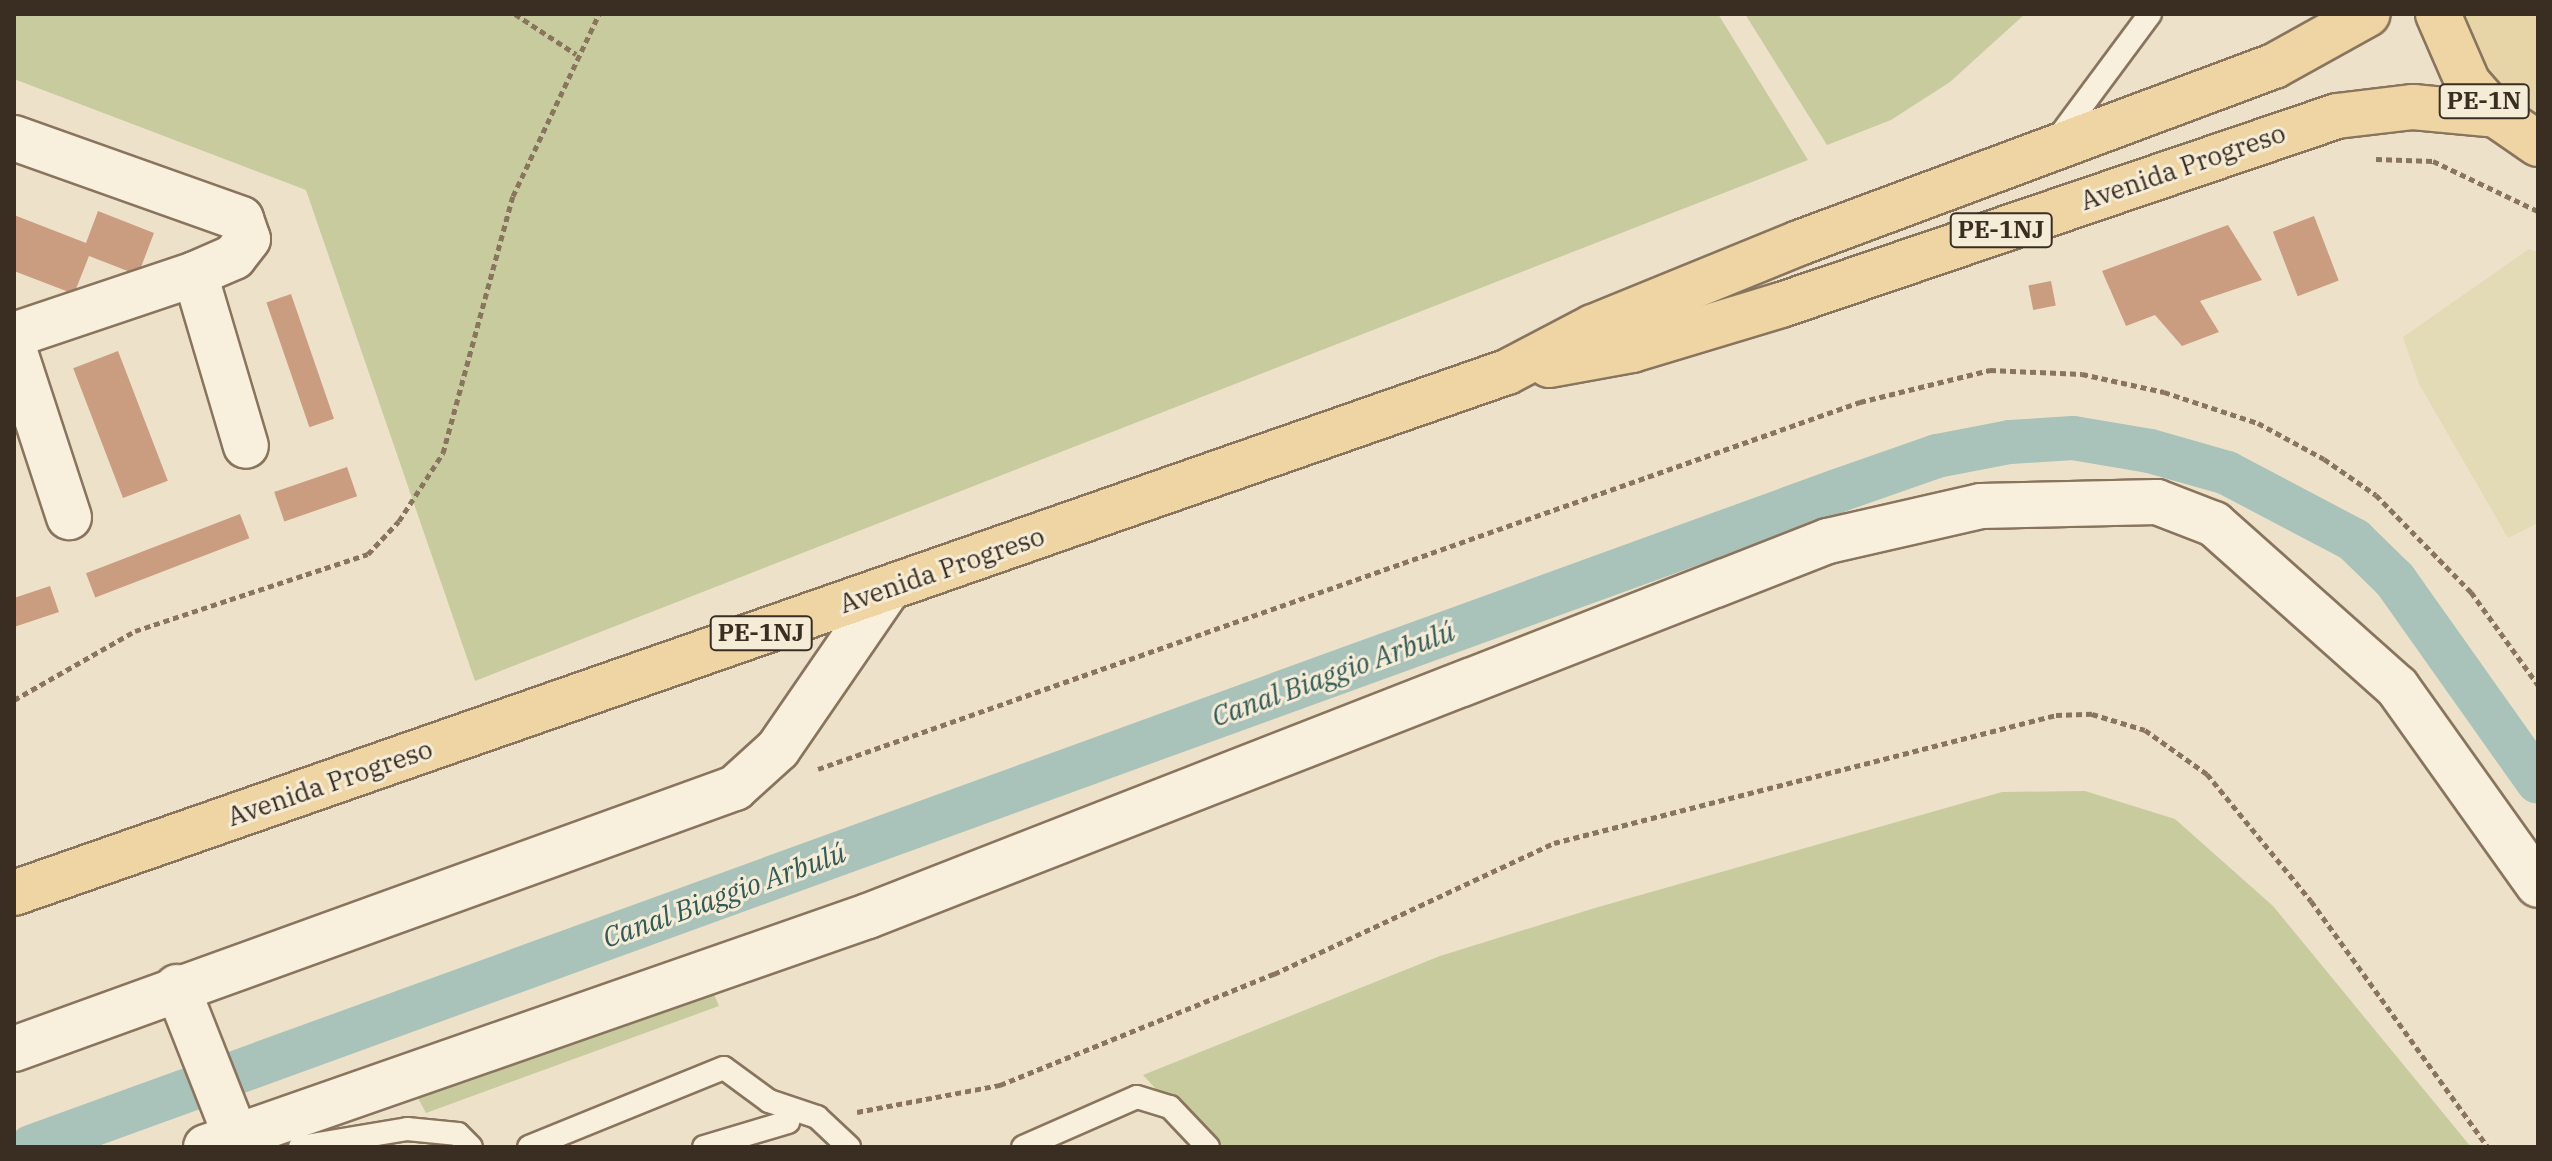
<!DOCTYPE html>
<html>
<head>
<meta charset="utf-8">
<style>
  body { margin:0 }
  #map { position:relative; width:2552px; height:1161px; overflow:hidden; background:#ede2c9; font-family:"IBM Plex Serif",serif }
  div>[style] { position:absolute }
  .farmland>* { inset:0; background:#e3dab6 }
  .green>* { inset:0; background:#c7cb9d }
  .sand>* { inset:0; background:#e8d5a7 }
  .canal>* { height:44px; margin:-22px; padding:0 22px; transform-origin:22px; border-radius:22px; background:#a9c2ba }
  .building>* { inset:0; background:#ca9d80; transform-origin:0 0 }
  .path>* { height:5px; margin-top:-2.5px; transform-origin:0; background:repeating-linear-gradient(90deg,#89745e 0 6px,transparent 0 10px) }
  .roads { filter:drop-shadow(2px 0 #89745e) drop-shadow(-2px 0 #89745e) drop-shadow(0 2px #89745e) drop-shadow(0 -2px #89745e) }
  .lane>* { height:22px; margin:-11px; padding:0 11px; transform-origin:11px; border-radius:11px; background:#f8efdc }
  .street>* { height:44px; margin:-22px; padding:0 22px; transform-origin:22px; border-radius:22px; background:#f8efdc }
  .primary>* { height:44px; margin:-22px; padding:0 22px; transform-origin:22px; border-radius:22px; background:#eed5a3 }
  span { translate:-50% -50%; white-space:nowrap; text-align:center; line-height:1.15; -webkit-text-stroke:6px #f5ecd8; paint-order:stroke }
  .shield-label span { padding:2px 6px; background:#f5ecd8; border:2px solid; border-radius:6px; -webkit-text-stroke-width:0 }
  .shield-label { font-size:24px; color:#3a2d21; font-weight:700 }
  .street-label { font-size:26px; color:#3a2d21 }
  .water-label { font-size:28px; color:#315956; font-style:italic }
  .frame { position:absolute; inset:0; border:16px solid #3a2d21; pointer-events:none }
</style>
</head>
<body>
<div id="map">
  <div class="farmland">
    <div style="clip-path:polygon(2529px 249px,2538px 252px,2538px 523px,2508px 538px,2419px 384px,2403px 337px)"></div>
  </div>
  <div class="green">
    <div style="clip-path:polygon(14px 14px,1718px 14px,1808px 160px,475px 681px,306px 190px,14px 79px)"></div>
    <div style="clip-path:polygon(1745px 14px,2025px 14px,1950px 82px,1891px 120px,1827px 145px)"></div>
    <div style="clip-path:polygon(2085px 791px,2175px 819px,2273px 906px,2471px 1147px,1209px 1147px,1143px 1075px,1440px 956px,1595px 908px,2002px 792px)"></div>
    <div style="clip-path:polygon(709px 983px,719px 1006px,426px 1113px,412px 1087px)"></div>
  </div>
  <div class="sand">
    <div style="clip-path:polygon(2457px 14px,2538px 14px,2538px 116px,2493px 82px)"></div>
  </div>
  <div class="canal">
    <div style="left:31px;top:1147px;width:1921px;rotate:-19.96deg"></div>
    <div style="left:1837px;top:491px;width:106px;rotate:-19.3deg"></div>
    <div style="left:1937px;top:456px;width:74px;rotate:-10.9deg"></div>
    <div style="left:2010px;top:442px;width:63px;rotate:-3.6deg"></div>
    <div style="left:2073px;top:438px;width:78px;rotate:9.6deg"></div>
    <div style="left:2150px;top:451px;width:80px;rotate:15.9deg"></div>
    <div style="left:2227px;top:473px;width:144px;rotate:27.8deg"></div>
    <div style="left:2354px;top:540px;width:57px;rotate:44.3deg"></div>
    <div style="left:2395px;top:580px;width:247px;rotate:54.7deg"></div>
  </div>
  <div class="building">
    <div style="clip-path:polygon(98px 211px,154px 233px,138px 275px,89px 256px,74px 294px,14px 271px,14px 215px,86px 243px)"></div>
    <div style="left:2314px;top:216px;width:69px;height:44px;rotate:69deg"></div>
    <div style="clip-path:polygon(2228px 225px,2262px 280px,2200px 301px,2219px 332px,2182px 346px,2155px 315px,2126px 326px,2102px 271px)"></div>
    <div style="left:2051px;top:281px;width:25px;height:23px;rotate:79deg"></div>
    <div style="left:291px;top:294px;width:132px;height:26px;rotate:71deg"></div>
    <div style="left:118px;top:351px;width:139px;height:48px;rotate:69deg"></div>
    <div style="left:347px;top:467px;width:31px;height:77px;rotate:71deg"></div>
    <div style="left:240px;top:514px;width:26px;height:165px;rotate:69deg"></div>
    <div style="clip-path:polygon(50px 586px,59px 612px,14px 627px,14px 598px)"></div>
  </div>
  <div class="path">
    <div style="left:515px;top:14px;width:73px;rotate:33.3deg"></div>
    <div style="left:2376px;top:159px;width:57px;rotate:2deg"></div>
    <div style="left:2433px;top:161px;width:116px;rotate:25.5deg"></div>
    <div style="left:14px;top:700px;width:139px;rotate:-29.7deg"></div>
    <div style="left:135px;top:631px;width:245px;rotate:-18.3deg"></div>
    <div style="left:368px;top:554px;width:45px;rotate:-46.8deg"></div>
    <div style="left:399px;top:521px;width:81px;rotate:-57.1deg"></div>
    <div style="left:443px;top:453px;width:266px;rotate:-74.8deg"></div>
    <div style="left:513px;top:196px;width:201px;rotate:-64.7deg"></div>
    <div style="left:818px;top:769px;width:1105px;rotate:-19.4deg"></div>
    <div style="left:1860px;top:402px;width:134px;rotate:-13.8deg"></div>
    <div style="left:1990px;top:370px;width:92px;rotate:2.5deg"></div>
    <div style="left:2082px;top:374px;width:84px;rotate:12.4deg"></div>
    <div style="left:2164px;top:392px;width:99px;rotate:18.3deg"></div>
    <div style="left:2258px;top:423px;width:75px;rotate:28.6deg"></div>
    <div style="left:2324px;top:459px;width:63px;rotate:34.7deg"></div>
    <div style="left:2376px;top:495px;width:136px;rotate:45.6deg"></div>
    <div style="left:2471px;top:592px;width:115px;rotate:54.2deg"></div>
    <div style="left:857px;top:1112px;width:146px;rotate:-10.7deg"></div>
    <div style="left:1000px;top:1085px;width:296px;rotate:-22.1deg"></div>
    <div style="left:1274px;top:974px;width:309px;rotate:-25.1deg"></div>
    <div style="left:1554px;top:843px;width:518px;rotate:-14.3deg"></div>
    <div style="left:2056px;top:715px;width:36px;rotate:-2deg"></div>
    <div style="left:2092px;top:714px;width:55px;rotate:16.8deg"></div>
    <div style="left:2145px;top:730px;width:76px;rotate:35.4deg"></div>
    <div style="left:2207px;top:774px;width:164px;rotate:50.7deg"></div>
    <div style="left:2311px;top:901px;width:303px;rotate:54.3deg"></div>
  </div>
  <div class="roads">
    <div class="lane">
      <div style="left:2058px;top:138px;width:154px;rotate:-53.4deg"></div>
      <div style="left:300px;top:1147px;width:109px;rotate:-9.5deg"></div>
      <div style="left:407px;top:1129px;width:51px;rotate:5.6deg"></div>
      <div style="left:458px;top:1134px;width:18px;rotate:45deg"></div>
      <div style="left:529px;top:1147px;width:210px;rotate:-22.1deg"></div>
      <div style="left:724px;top:1068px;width:56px;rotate:36.3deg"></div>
      <div style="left:769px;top:1101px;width:51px;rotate:18.4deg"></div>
      <div style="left:817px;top:1117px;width:44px;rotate:43.2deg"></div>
      <div style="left:704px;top:1147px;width:88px;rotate:-16.6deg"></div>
      <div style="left:1023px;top:1147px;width:124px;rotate:-23.7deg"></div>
      <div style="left:1137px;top:1097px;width:34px;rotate:17deg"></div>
      <div style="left:1170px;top:1107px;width:55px;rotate:46.5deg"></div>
    </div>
    <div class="street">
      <div style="left:14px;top:138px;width:241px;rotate:19.6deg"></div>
      <div style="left:241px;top:219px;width:21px;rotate:71deg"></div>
      <div style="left:248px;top:239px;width:23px;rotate:128deg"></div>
      <div style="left:234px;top:257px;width:43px;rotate:156.4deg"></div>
      <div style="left:195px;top:274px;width:191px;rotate:161.4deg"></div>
      <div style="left:195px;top:274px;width:179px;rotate:73.5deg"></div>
      <div style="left:14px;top:349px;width:177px;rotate:71.9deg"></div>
      <div style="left:177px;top:987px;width:161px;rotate:68.5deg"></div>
      <div style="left:14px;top:1049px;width:767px;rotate:-19.9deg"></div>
      <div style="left:735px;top:788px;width:58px;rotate:-42.2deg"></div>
      <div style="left:778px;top:749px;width:194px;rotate:-55.5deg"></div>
      <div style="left:206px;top:1147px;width:701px;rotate:-19.24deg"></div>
      <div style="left:868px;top:916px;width:1031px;rotate:-21.34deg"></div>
      <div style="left:1828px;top:541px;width:157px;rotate:-12.9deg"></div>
      <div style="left:1981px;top:506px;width:176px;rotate:-1.3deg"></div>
      <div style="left:2157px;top:502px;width:61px;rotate:21.1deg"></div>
      <div style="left:2214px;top:524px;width:245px;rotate:41.7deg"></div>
      <div style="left:2397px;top:687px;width:243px;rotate:54.5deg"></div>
    </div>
    <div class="primary">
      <div style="left:2438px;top:14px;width:75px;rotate:66.5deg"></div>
      <div style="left:2468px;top:83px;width:43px;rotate:48.8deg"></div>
      <div style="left:2496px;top:115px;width:51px;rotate:34.6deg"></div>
      <div style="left:1549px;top:365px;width:84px;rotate:-10.2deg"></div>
      <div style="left:1632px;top:350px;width:156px;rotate:-16.8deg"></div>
      <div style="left:1781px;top:305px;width:587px;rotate:-18.77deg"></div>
      <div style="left:2337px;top:116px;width:77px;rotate:-6.8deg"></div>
      <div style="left:2413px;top:107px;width:83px;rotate:5.5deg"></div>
      <div style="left:14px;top:893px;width:1581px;rotate:-19.24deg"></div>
      <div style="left:1507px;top:372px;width:97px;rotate:-27.6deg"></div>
      <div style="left:1593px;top:327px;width:222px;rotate:-22.2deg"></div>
      <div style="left:1799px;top:243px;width:507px;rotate:-20.44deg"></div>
      <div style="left:2274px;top:66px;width:107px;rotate:-29deg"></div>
    </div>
  </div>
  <div class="shield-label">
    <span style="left:2484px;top:101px">PE-1N</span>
    <span style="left:2001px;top:230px">PE-1NJ</span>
    <span style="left:761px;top:633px">PE-1NJ</span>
  </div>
  <div class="street-label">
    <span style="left:2183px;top:167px;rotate:-19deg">Avenida Progreso</span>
    <span style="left:942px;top:570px;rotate:-19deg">Avenida Progreso</span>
    <span style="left:330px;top:783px;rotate:-19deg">Avenida Progreso</span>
  </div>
  <div class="water-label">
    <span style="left:1333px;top:674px;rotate:-20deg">Canal Biaggio Arbulú</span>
    <span style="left:724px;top:895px;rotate:-20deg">Canal Biaggio Arbulú</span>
  </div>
  <div class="frame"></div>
</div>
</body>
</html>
